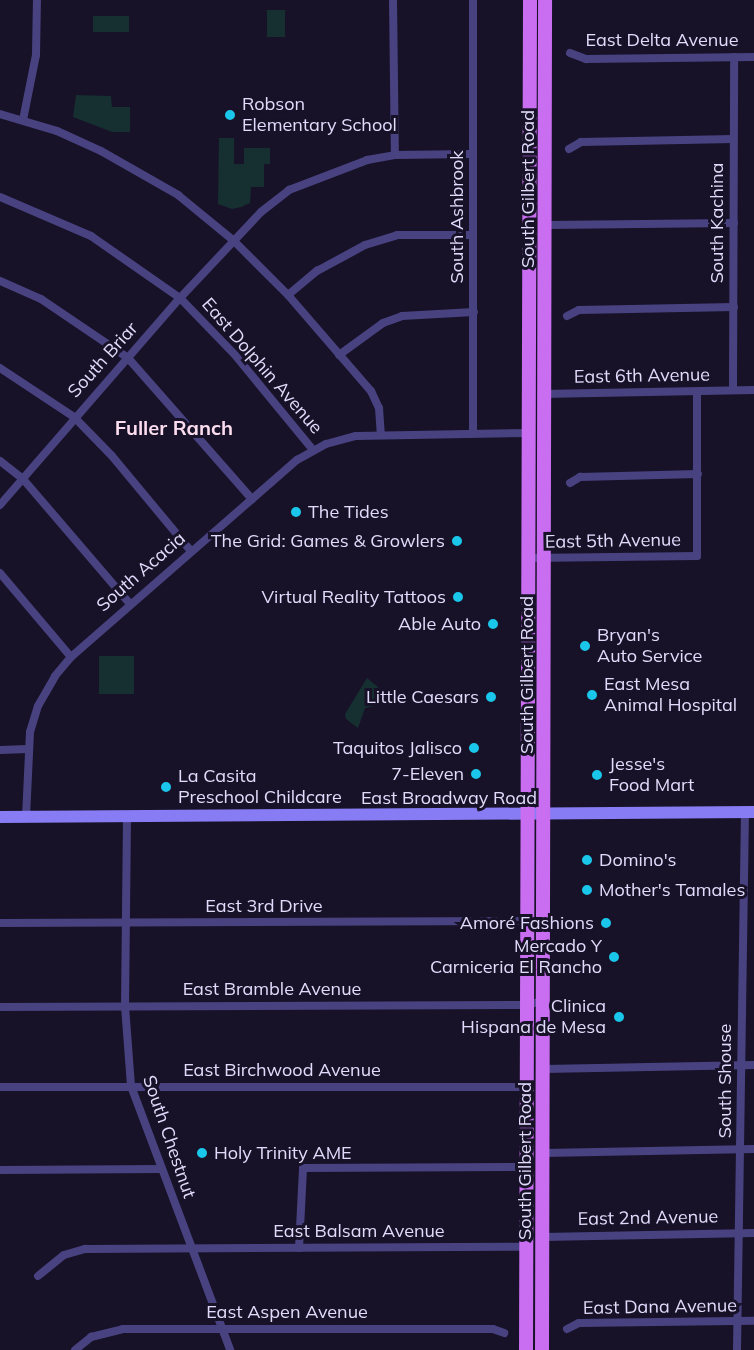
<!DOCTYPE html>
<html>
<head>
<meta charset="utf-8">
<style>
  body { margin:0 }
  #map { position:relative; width:754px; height:1350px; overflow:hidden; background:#171227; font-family:Mulish,sans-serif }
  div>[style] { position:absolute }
  .green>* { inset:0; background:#162f30; transform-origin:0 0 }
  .minor>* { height:8px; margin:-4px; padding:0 4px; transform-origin:4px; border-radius:4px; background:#494281 }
  .secondary>* { height:12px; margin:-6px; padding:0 6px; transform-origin:6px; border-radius:6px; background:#877cf3 }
  .primary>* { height:14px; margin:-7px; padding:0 7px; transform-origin:7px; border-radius:7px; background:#c96df1 }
  .dots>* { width:16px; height:16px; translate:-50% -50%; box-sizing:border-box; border:3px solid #171227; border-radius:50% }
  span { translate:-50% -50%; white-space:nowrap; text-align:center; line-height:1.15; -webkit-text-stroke:6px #171227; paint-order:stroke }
  .street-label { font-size:18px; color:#e2dcfc }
  .poi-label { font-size:18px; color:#e2dcfc }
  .left { translate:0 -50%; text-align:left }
  .right { translate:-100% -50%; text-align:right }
  .neighbourhood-label { font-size:20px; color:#fcddef; font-weight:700 }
</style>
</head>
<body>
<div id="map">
  <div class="green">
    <div style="left:267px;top:10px;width:18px;height:27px"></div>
    <div style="left:93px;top:16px;width:36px;height:16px"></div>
    <div style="clip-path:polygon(76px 95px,111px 96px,112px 107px,130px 107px,130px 132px,112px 132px,73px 117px)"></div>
    <div style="clip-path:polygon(219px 138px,234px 138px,234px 164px,244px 164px,244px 148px,270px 148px,270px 164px,264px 164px,264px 187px,251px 187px,250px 203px,241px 207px,232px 209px,218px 204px)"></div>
    <div style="left:99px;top:656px;width:35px;height:38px"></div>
    <div style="clip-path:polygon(367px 678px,378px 687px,378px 705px,365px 708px,358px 728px,346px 719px,345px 714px)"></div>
  </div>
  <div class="minor">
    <div style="left:393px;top:0;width:155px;rotate:89.3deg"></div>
    <div style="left:473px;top:0;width:433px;rotate:90deg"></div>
    <div style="left:570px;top:53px;width:17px;rotate:21deg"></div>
    <div style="left:586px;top:59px;width:168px;rotate:-0.7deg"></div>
    <div style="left:0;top:114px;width:59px;rotate:16.6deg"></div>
    <div style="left:57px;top:131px;width:48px;rotate:24.4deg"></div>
    <div style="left:101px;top:151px;width:89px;rotate:29.7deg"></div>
    <div style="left:178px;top:195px;width:72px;rotate:39.4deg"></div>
    <div style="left:234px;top:241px;width:76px;rotate:45deg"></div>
    <div style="left:288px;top:295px;width:127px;rotate:49.2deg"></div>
    <div style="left:371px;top:391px;width:19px;rotate:65deg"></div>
    <div style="left:379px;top:408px;width:26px;rotate:86deg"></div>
    <div style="left:23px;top:120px;width:66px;rotate:-78.7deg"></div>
    <div style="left:36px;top:55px;width:55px;rotate:-89deg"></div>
    <div style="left:569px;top:149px;width:14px;rotate:-30deg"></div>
    <div style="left:581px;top:142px;width:152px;rotate:-1.1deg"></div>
    <div style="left:0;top:197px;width:99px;rotate:23.2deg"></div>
    <div style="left:91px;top:236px;width:108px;rotate:34.9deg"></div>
    <div style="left:180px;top:298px;width:79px;rotate:46deg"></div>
    <div style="left:235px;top:355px;width:123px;rotate:50.6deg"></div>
    <div style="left:547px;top:225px;width:187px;rotate:-0.6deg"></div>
    <div style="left:0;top:281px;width:45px;rotate:23.7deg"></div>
    <div style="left:41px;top:299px;width:105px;rotate:34.1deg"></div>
    <div style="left:128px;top:358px;width:188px;rotate:48.7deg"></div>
    <div style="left:288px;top:295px;width:38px;rotate:-40deg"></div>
    <div style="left:317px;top:271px;width:55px;rotate:-28.4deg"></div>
    <div style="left:365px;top:245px;width:34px;rotate:-17deg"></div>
    <div style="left:397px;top:235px;width:75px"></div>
    <div style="left:567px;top:316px;width:13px;rotate:-27deg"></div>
    <div style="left:579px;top:310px;width:155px;rotate:-1.1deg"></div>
    <div style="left:339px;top:355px;width:54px;rotate:-36deg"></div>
    <div style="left:383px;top:323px;width:20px;rotate:-20deg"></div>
    <div style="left:402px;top:316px;width:72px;rotate:-3.2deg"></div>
    <div style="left:0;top:368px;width:89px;rotate:33.5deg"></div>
    <div style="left:74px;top:417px;width:54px;rotate:45.7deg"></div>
    <div style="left:112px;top:456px;width:124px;rotate:50.3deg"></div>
    <div style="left:733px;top:390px;width:333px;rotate:-89.8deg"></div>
    <div style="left:542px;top:394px;width:212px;rotate:-1.1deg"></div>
    <div style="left:0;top:461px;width:29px;rotate:38deg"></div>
    <div style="left:23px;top:479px;width:165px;rotate:49.4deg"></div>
    <div style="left:570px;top:483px;width:12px;rotate:-31deg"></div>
    <div style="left:580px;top:477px;width:118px;rotate:-1.5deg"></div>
    <div style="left:0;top:505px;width:274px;rotate:-49deg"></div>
    <div style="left:180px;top:298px;width:118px;rotate:-46.7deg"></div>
    <div style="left:261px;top:212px;width:36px;rotate:-38deg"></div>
    <div style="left:289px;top:190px;width:84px;rotate:-21deg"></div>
    <div style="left:367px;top:160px;width:28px;rotate:-10deg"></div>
    <div style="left:395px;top:155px;width:78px;rotate:-0.7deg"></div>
    <div style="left:530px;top:558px;width:167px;rotate:-0.7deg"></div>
    <div style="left:697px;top:556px;width:164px;rotate:-90deg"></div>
    <div style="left:0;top:573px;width:110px;rotate:49.8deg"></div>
    <div style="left:0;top:750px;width:28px;rotate:-2deg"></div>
    <div style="left:26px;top:817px;width:85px;rotate:-87.3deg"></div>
    <div style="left:30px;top:732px;width:27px;rotate:-73deg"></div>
    <div style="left:38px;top:706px;width:34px;rotate:-60deg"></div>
    <div style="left:55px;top:676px;width:25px;rotate:-50deg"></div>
    <div style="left:71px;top:657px;width:300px;rotate:-41.1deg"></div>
    <div style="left:297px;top:460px;width:33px;rotate:-29deg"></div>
    <div style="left:326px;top:444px;width:31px;rotate:-15deg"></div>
    <div style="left:356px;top:436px;width:175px;rotate:-1deg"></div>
    <div style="left:127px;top:817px;width:189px;rotate:90.6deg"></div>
    <div style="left:125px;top:1006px;width:80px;rotate:85.7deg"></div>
    <div style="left:131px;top:1086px;width:282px;rotate:69.4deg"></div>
    <div style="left:0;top:923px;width:528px;rotate:-0.22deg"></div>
    <div style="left:0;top:1007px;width:528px;rotate:-0.22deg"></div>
    <div style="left:528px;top:1005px;width:17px;rotate:-17deg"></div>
    <div style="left:544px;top:1069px;width:210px;rotate:-1.1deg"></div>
    <div style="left:0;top:1087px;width:528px"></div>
    <div style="left:544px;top:1153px;width:210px;rotate:-1.1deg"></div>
    <div style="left:0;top:1170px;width:161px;rotate:-0.4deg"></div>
    <div style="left:543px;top:1237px;width:211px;rotate:-1.1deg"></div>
    <div style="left:299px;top:1248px;width:80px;rotate:-87.1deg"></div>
    <div style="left:303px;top:1168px;width:224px;rotate:-0.3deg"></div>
    <div style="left:38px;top:1276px;width:33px;rotate:-39deg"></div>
    <div style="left:64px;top:1255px;width:22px;rotate:-16deg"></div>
    <div style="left:85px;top:1249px;width:442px;rotate:-0.3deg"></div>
    <div style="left:567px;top:1329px;width:13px;rotate:-27deg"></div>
    <div style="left:579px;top:1323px;width:175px;rotate:-0.7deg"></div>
    <div style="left:75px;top:1350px;width:21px;rotate:-39deg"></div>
    <div style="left:91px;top:1337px;width:33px;rotate:-14deg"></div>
    <div style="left:123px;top:1329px;width:370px"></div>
    <div style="left:493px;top:1329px;width:12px;rotate:20deg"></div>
    <div style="left:737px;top:1350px;width:538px;rotate:-89.15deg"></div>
  </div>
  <div class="secondary">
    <div style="left:0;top:817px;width:754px;rotate:-0.38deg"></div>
  </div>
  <div class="primary">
    <div style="left:526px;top:1350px;width:1350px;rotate:-89.83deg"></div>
    <div style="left:542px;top:1350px;width:1350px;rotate:-89.87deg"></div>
  </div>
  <div class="dots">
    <div style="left:230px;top:115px;background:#1ac6ea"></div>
    <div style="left:296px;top:512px;background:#1ac6ea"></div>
    <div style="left:457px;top:541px;background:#1ac6ea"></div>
    <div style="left:458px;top:597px;background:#1ac6ea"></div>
    <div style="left:493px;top:624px;background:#1ac6ea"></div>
    <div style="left:585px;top:646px;background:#1ac6ea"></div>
    <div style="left:592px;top:695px;background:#1ac6ea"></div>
    <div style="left:491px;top:697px;background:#1ac6ea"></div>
    <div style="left:474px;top:748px;background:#1ac6ea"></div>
    <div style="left:476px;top:774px;background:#1ac6ea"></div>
    <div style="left:597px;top:775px;background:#1ac6ea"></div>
    <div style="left:166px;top:787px;background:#1ac6ea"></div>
    <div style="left:587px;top:860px;background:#1ac6ea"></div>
    <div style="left:587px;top:890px;background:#1ac6ea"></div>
    <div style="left:606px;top:923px;background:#1ac6ea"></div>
    <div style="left:614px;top:957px;background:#1ac6ea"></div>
    <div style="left:619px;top:1017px;background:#1ac6ea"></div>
    <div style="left:202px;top:1153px;background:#1ac6ea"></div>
  </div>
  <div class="street-label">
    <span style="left:662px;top:40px">East Delta Avenue</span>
    <span style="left:528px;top:189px;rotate:-90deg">South Gilbert Road</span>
    <span style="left:457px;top:217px;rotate:-90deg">South Ashbrook</span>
    <span style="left:717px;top:223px;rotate:-90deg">South Kachina</span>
    <span style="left:103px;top:360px;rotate:-48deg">South Briar</span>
    <span style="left:262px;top:366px;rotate:49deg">East Dolphin Avenue</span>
    <span style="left:642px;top:376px;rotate:-1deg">East 6th Avenue</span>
    <span style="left:613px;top:541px;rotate:-1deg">East 5th Avenue</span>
    <span style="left:141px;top:572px;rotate:-41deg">South Acacia</span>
    <span style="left:527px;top:675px;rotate:-90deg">South Gilbert Road</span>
    <span style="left:449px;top:798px">East Broadway Road</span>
    <span style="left:264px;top:906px">East 3rd Drive</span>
    <span style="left:272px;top:989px">East Bramble Avenue</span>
    <span style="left:282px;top:1070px">East Birchwood Avenue</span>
    <span style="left:725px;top:1081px;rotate:-90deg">South Shouse</span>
    <span style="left:169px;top:1137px;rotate:71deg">South Chestnut</span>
    <span style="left:525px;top:1161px;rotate:-90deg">South Gilbert Road</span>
    <span style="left:648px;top:1218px;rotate:-1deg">East 2nd Avenue</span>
    <span style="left:359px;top:1231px">East Balsam Avenue</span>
    <span style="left:660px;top:1307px;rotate:-1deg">East Dana Avenue</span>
    <span style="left:287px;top:1312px">East Aspen Avenue</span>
  </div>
  <div class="poi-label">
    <span class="left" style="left:242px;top:115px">Robson<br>Elementary School</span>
    <span class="left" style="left:308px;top:512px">The Tides</span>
    <span class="right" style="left:445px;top:541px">The Grid: Games &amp; Growlers</span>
    <span class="right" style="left:446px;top:597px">Virtual Reality Tattoos</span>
    <span class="right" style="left:481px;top:624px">Able Auto</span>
    <span class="left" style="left:597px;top:646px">Bryan's<br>Auto Service</span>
    <span class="left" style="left:604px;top:695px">East Mesa<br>Animal Hospital</span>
    <span class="right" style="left:479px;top:697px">Little Caesars</span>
    <span class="right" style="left:462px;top:748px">Taquitos Jalisco</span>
    <span class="left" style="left:609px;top:775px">Jesse's<br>Food Mart</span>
    <span class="right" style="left:464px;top:774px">7-Eleven</span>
    <span class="left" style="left:178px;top:787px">La Casita<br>Preschool Childcare</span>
    <span class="left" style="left:599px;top:860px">Domino's</span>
    <span class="left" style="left:599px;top:890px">Mother's Tamales</span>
    <span class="right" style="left:594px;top:923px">Amoré Fashions</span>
    <span class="right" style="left:602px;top:957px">Mercado Y<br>Carniceria El Rancho</span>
    <span class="right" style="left:606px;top:1017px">Clinica<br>Hispana de Mesa</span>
    <span class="left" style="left:214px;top:1153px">Holy Trinity AME</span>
  </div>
  <div class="neighbourhood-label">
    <span style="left:174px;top:427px">Fuller Ranch</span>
  </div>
</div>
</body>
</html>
